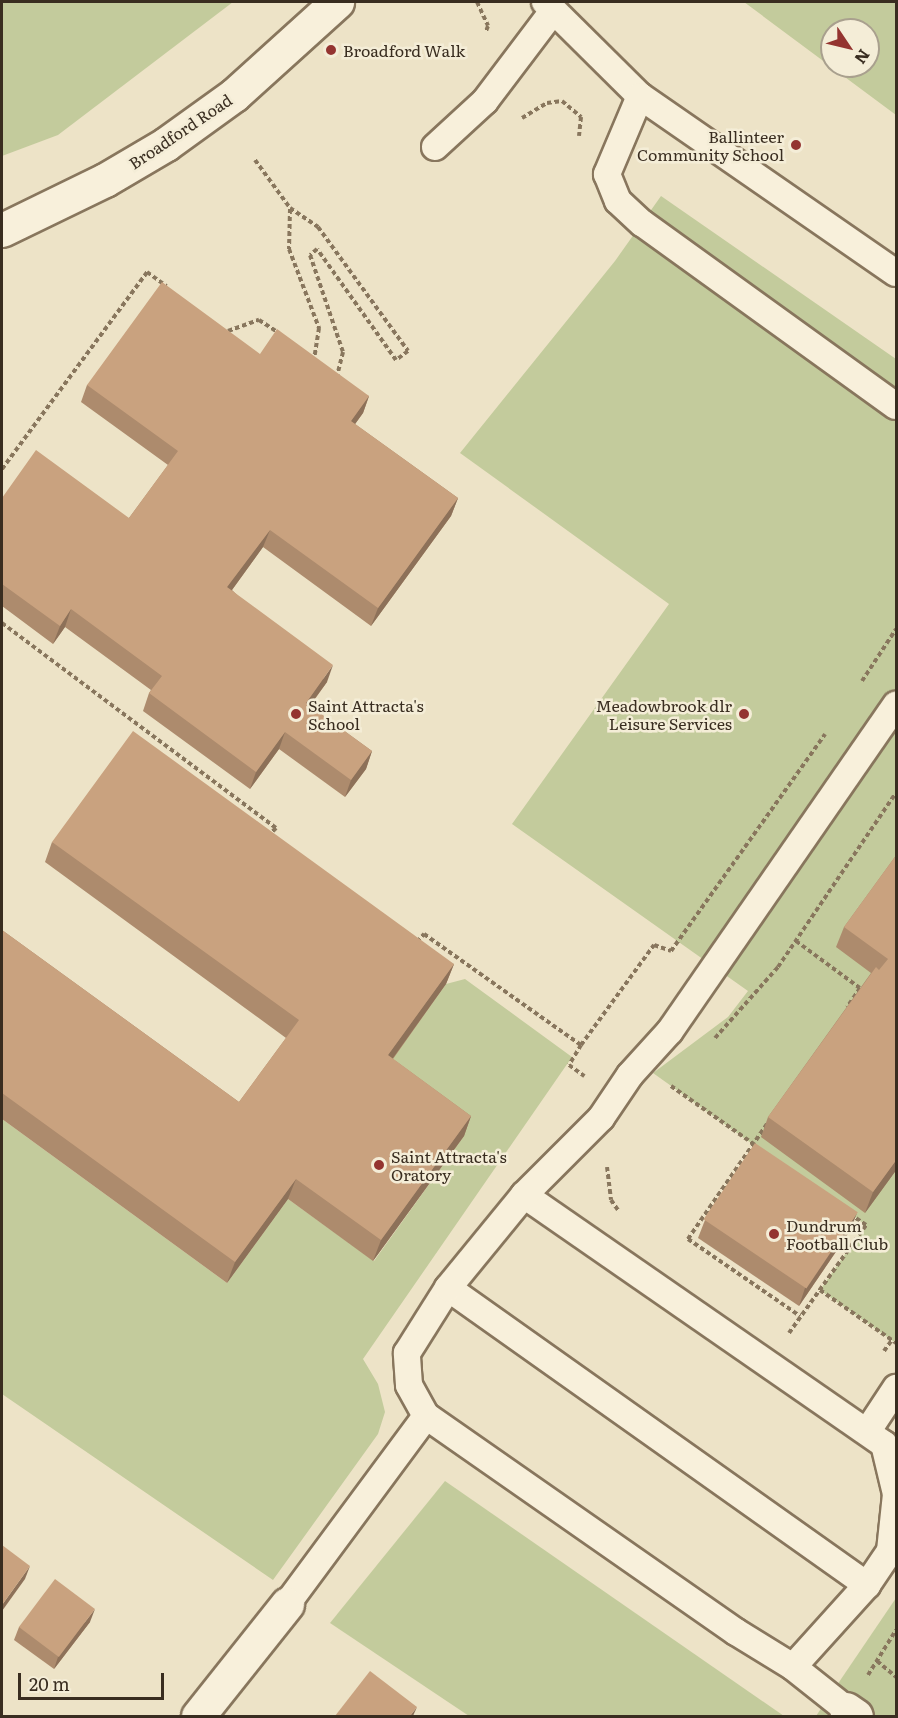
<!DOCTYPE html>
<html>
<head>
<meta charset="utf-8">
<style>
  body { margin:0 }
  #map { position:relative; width:898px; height:1718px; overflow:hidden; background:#ede3c7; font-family:Literata,serif }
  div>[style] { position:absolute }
  .green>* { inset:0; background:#c3cb9c }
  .path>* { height:4px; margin-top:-2px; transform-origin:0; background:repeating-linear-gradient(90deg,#88765d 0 4.5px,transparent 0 7.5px) }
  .roads { filter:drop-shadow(2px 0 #88765d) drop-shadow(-2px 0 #88765d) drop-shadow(0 2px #88765d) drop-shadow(0 -2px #88765d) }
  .service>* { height:26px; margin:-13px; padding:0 13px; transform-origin:13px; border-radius:13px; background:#f8f0db }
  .minor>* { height:33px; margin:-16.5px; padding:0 16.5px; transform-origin:16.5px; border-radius:16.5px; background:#f8f0db }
  .tertiary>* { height:33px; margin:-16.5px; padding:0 16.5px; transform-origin:16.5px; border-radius:16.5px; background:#f8f0db }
  .wall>* { inset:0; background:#ad8b6d }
  .shaded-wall>* { inset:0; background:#8d7159 }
  .building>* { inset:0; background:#c9a27f; transform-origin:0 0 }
  .dots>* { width:16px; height:16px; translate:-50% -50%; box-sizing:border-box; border:3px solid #f4edd7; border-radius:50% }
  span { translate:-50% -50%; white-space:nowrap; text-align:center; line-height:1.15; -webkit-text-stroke:5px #f4edd7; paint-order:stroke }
  .poi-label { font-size:16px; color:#392d20 }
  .left { translate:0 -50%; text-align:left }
  .right { translate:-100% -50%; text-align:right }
  .street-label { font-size:16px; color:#392d20 }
  .frame { position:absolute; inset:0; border:3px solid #392d20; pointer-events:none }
  .north { position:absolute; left:820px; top:18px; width:60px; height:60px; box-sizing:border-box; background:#f4edd7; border:2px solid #a9a08e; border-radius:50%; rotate:125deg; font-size:16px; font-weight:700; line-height:24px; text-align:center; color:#392d20 }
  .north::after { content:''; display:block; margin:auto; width:21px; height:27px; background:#943430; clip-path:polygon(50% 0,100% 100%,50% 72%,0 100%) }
  .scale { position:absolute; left:18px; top:1673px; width:146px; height:27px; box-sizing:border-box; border:3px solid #392d20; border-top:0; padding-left:8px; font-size:18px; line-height:21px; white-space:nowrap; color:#392d20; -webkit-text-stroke:4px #f4edd7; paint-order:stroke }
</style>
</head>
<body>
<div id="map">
  <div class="green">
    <div style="clip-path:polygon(2px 2px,233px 2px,58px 135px,2px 156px)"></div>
    <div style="clip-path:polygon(evenodd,744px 2px,896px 2px,896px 115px,744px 2px,832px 30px,868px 30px,868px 66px,832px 66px,832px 30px)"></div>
    <div style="clip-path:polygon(661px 196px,896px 359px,896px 1343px,820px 1290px,866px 1225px,653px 1073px,728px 1017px,748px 991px,512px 824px,669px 604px,460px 453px,615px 261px)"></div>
    <div style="clip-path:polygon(465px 979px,572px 1057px,363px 1359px,378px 1384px,385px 1412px,378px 1434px,273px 1580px,2px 1394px,2px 1119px,227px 1283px,288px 1199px,374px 1261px,463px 1137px,380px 1076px,446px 984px)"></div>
    <div style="clip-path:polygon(445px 1481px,784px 1716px,469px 1716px,330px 1623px)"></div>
    <div style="clip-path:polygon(896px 1598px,896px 1716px,816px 1716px)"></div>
  </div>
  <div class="path">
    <div style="left:477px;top:2px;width:26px;rotate:65deg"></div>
    <div style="left:488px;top:26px;width:5px;rotate:112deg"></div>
    <div style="left:522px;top:118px;width:29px;rotate:-31deg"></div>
    <div style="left:547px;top:103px;width:15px;rotate:-8deg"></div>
    <div style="left:562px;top:101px;width:25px;rotate:40deg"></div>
    <div style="left:581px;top:117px;width:19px;rotate:96deg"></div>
    <div style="left:255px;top:160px;width:59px;rotate:53.9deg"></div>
    <div style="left:290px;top:208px;width:34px;rotate:34deg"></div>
    <div style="left:318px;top:227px;width:153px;rotate:54deg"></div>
    <div style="left:408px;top:351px;width:15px;rotate:143deg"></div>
    <div style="left:396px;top:360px;width:136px;rotate:-125.4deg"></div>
    <div style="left:317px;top:249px;width:9px;rotate:139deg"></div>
    <div style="left:310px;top:255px;width:102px;rotate:71.2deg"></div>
    <div style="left:343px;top:352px;width:25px;rotate:104deg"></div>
    <div style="left:290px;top:209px;width:40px;rotate:91.4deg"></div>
    <div style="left:289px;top:249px;width:85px;rotate:69.2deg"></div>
    <div style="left:319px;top:328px;width:31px;rotate:99deg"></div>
    <div style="left:228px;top:331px;width:33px;rotate:-20deg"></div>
    <div style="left:259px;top:320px;width:24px;rotate:33deg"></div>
    <div style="left:2px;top:469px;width:245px;rotate:-53.6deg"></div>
    <div style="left:147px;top:272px;width:24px;rotate:36deg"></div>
    <div style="left:2px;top:623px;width:342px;rotate:36.8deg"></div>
    <div style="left:276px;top:828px;width:8px;rotate:135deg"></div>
    <div style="left:862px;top:681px;width:62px;rotate:-56.8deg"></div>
    <div style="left:796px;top:941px;width:79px;rotate:36.3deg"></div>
    <div style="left:860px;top:988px;width:23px;rotate:124deg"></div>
    <div style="left:417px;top:942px;width:11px;rotate:-49deg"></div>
    <div style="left:424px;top:934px;width:192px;rotate:35.3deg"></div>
    <div style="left:581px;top:1045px;width:23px;rotate:121deg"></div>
    <div style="left:569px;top:1065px;width:19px;rotate:36deg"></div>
    <div style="left:715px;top:1038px;width:95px;rotate:-48.4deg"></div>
    <div style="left:778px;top:967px;width:210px;rotate:-55.9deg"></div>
    <div style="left:581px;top:1045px;width:124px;rotate:-53.9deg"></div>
    <div style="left:654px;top:945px;width:18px;rotate:19deg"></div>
    <div style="left:671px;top:951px;width:266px;rotate:-54.6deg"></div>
    <div style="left:671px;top:1086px;width:103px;rotate:35.1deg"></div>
    <div style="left:767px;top:1124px;width:140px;rotate:124.5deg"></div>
    <div style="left:688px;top:1239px;width:136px;rotate:34.5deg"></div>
    <div style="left:607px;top:1167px;width:33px;rotate:83deg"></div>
    <div style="left:611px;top:1200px;width:12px;rotate:55deg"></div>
    <div style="left:820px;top:1290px;width:93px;rotate:34.9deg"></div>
    <div style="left:789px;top:1333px;width:133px;rotate:-54.5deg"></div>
    <div style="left:866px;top:1225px;width:18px;rotate:-146deg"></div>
    <div style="left:884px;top:1351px;width:14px;rotate:-54deg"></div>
    <div style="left:877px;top:1661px;width:25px;rotate:40deg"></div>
    <div style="left:868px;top:1675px;width:53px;rotate:-58.1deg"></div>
  </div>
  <div class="roads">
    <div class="service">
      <div style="left:545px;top:2px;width:134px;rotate:44.7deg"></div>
      <div style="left:640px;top:96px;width:311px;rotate:34.7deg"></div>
      <div style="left:640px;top:96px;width:85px;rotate:112.9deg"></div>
      <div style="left:607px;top:174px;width:29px;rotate:68deg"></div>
      <div style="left:618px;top:201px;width:33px;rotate:43deg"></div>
      <div style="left:642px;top:223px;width:313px;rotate:35.8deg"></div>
      <div style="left:435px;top:147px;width:68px;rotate:-42.6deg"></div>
      <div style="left:485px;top:101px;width:113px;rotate:-52.9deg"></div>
      <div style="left:524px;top:1195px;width:438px;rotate:34.7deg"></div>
      <div style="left:884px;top:1444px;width:51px;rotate:76.5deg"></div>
      <div style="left:896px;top:1494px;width:57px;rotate:96deg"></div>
      <div style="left:890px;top:1551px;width:41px;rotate:124.1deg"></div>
      <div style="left:867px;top:1585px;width:110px;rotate:132.1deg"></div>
      <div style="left:448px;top:1288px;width:514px;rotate:35.33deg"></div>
      <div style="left:867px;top:1432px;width:53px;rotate:-56.6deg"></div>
      <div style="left:287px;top:1604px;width:234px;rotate:-53.5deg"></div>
      <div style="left:846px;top:1709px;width:68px;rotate:-141.6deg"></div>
      <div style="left:793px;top:1667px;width:67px;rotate:-148.4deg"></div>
      <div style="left:736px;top:1632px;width:378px;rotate:-145.1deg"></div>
      <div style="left:426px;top:1416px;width:35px;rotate:-119deg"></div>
      <div style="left:409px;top:1385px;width:32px;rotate:-94deg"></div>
      <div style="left:407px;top:1353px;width:77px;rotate:-57.8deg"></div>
      <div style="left:448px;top:1288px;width:120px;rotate:-50.7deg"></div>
      <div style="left:524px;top:1195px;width:109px;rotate:-45deg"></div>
      <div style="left:601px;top:1118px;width:52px;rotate:-56deg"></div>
      <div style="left:630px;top:1075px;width:59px;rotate:-47.7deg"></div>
      <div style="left:670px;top:1031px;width:397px;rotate:-55.3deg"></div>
    </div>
    <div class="minor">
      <div style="left:846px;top:1709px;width:12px;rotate:35deg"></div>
      <div style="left:198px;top:1716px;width:143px;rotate:-51.5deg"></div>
    </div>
    <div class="tertiary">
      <div style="left:2px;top:230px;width:114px;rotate:-25.9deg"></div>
      <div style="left:105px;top:180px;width:71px;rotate:-30.5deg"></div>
      <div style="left:166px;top:144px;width:84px;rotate:-35.8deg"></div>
      <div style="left:234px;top:95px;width:139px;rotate:-42.1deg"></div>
    </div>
  </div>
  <div class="wall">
    <div style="clip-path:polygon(260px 354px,369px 396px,363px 413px,355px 424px,458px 498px,451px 516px,371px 626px,263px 547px,232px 590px,327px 682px,310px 706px,372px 751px,366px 769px,345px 797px,279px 749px,250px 789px,143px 711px,149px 693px,151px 690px,65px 627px,53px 644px,2px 606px,2px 498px,129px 518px,168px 465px,81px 402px,87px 385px)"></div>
    <div style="clip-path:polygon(52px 842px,454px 964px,446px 984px,393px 1059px,471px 1116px,464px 1136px,373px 1261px,288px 1199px,227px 1283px,2px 1119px,2px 930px,239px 1102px,286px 1038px,45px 862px)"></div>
    <div style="clip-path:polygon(897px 854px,897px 1169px,865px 1213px,761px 1137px,768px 1117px,871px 973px,836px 947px,844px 927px)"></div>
    <div style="clip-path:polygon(705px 1220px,850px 1231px,799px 1306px,698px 1238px)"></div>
    <div style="clip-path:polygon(90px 1622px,54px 1669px,14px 1640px,19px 1627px)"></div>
  </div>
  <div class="shaded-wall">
    <div style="clip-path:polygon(369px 396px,363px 413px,345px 438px,351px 421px)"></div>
    <div style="clip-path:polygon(458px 498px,451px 516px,371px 626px,378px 608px)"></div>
    <div style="clip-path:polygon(270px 530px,263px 547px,221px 605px,227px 587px)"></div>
    <div style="clip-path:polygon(71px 609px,65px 627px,53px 644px,60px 626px)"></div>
    <div style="clip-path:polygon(333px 665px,327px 682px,299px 720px,306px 703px)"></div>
    <div style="clip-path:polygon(285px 732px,279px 749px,250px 789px,256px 772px)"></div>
    <div style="clip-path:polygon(372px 751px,366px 769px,345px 797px,351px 780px)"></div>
    <div style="clip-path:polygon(454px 964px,446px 984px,380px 1076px,388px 1055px)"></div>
    <div style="clip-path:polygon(471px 1116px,464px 1136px,373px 1261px,381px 1240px)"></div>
    <div style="clip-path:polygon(897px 1159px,897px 1169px,865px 1213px,873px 1192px)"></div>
    <div style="clip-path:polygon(296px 1179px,288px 1199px,227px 1283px,235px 1262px)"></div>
    <div style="clip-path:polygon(857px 1213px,850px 1231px,799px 1306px,805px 1288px)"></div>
    <div style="clip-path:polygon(30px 1566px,25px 1579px,2px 1611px,2px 1605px)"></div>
    <div style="clip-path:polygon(95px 1609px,90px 1622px,54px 1669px,58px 1657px)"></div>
    <div style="clip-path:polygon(417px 1707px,413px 1716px,410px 1716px)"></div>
  </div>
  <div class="building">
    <div style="clip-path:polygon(162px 282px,260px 354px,277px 329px,369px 396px,351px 421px,458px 498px,378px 608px,270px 530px,227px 587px,333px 665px,306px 703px,372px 751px,351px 780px,285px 732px,256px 772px,149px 693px,162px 676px,71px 609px,60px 626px,2px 584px,2px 498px,36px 450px,129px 518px,178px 451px,87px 385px)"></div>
    <div style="clip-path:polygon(133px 731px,454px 964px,388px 1055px,471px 1116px,381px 1240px,296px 1179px,235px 1262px,2px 1093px,2px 930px,239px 1102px,299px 1020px,52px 842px)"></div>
    <div style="clip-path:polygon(897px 854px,897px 1159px,873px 1192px,768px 1117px,876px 967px,879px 970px,888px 959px,844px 927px)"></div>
    <div style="left:755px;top:1143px;width:124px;height:92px;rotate:34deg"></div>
    <div style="clip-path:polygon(2px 1545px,30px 1566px,2px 1605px)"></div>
    <div style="left:55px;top:1579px;width:50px;height:60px;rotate:37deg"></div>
    <div style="clip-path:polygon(370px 1671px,417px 1707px,410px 1716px,335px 1716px)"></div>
  </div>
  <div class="dots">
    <div style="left:331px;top:50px;background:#943430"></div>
    <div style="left:796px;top:145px;background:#943430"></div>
    <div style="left:296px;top:714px;background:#943430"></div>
    <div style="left:744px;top:714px;background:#943430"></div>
    <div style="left:379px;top:1165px;background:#943430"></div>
    <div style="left:774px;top:1234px;background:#943430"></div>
  </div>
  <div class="poi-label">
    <span class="left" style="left:343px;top:50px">Broadford Walk</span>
    <span class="right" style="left:784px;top:145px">Ballinteer<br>Community School</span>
    <span class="left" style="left:308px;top:714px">Saint Attracta's<br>School</span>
    <span class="right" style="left:732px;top:714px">Meadowbrook dlr<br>Leisure Services</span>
    <span class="left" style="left:391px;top:1165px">Saint Attracta's<br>Oratory</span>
    <span class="left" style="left:786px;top:1234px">Dundrum<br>Football Club</span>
  </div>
  <div class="street-label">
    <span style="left:180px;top:131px;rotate:-34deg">Broadford Road</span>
  </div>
  <div class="frame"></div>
  <div class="north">N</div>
  <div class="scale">20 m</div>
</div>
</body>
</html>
